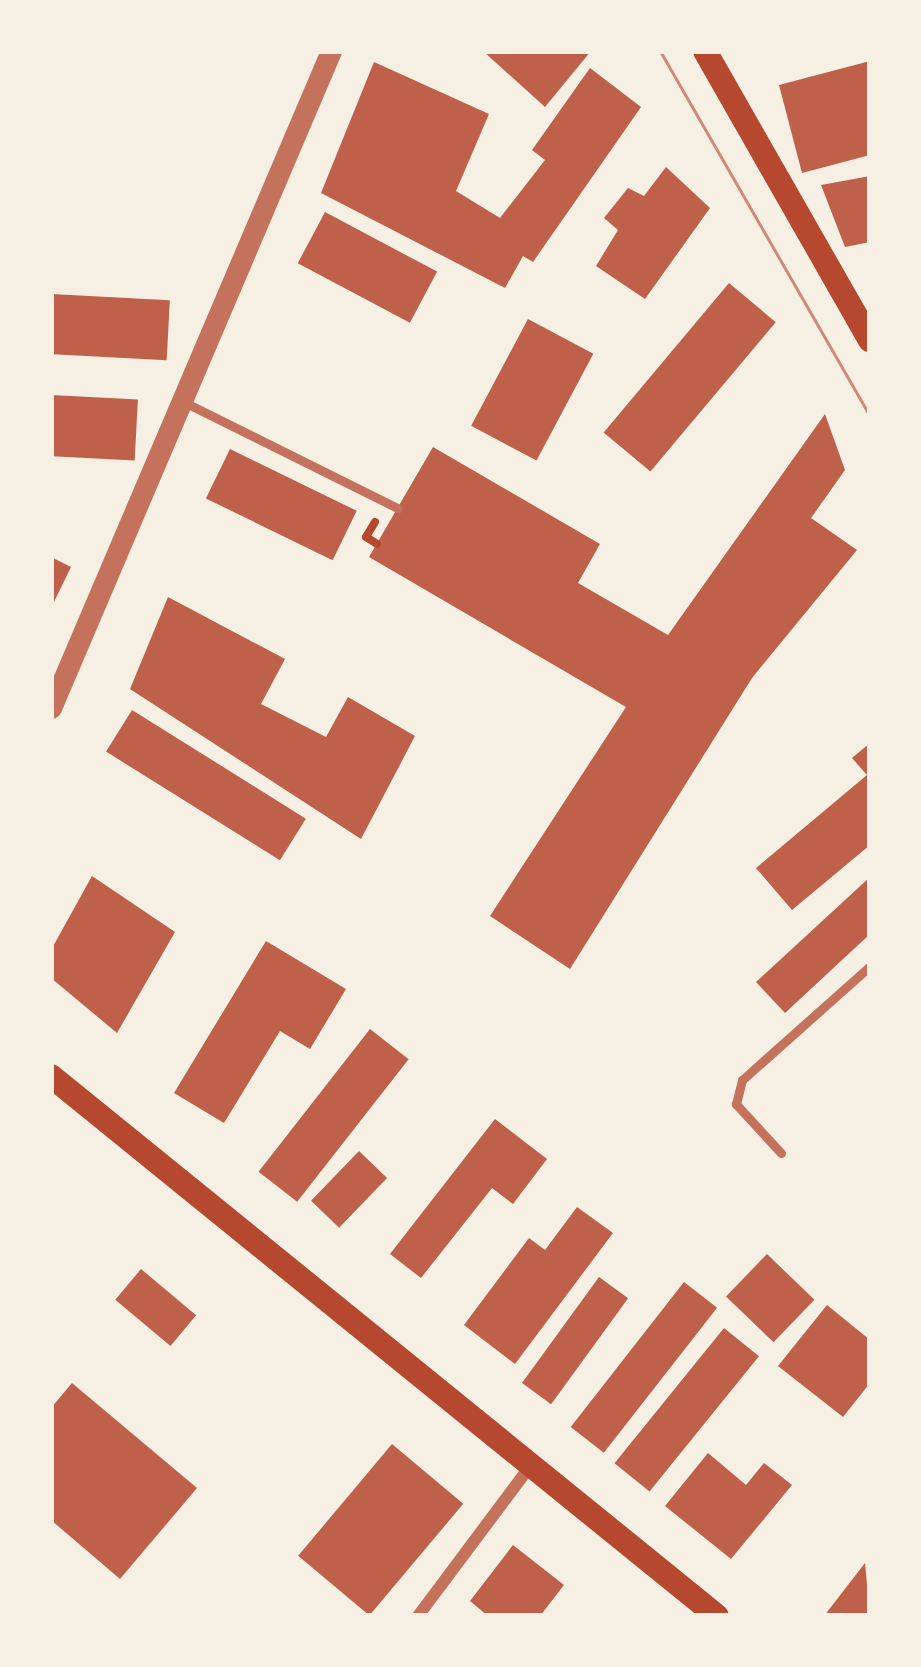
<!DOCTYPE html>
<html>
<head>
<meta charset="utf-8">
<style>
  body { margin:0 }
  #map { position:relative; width:921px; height:1667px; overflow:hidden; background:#f6efe4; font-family:"Golos Text",sans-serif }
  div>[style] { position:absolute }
  .building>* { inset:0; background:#bf614a; transform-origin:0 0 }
  .path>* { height:8px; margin:-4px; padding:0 4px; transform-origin:4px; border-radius:4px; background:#b5482f }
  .service>* { height:9px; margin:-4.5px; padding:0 4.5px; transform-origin:4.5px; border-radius:4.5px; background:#c5725c }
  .minor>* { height:12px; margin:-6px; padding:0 6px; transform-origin:6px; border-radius:6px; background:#c5725c }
  .tertiary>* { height:21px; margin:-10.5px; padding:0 10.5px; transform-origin:10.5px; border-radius:10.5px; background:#c5725c }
  .secondary>* { height:24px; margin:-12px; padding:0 12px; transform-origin:12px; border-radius:12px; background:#b5482f }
  .tram>* { height:3px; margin:-1.5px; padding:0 1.5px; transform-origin:1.5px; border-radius:1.5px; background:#cf8b77 }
  span { translate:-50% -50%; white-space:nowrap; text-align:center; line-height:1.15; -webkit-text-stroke:9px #f6efe4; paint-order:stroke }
  .frame { position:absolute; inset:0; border:54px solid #f6efe4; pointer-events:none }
</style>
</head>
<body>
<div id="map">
  <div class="building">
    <div style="clip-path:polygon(483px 51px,591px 51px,545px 107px)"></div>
    <div style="clip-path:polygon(870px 61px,870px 155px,802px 173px,779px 85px)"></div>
    <div style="clip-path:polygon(374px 62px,489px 114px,456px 191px,500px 218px,545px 160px,532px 150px,590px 68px,641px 107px,533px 262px,523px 256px,505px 288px,321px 193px)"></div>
    <div style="clip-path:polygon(666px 167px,710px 208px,645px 299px,596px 266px,618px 230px,604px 218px,628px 188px,644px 196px)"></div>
    <div style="clip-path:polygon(870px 176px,870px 242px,845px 247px,821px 185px)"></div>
    <div style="left:325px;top:212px;width:127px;height:58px;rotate:28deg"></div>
    <div style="left:729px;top:283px;width:61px;height:195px;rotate:40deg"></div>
    <div style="left:51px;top:294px;width:119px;height:60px;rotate:3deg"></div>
    <div style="left:528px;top:319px;width:74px;height:121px;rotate:28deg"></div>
    <div style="left:51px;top:395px;width:87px;height:61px;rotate:3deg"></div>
    <div style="clip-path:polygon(825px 414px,845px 470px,811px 518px,857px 550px,752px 678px,570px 969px,490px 916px,626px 707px,369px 557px,433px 447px,600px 544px,578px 583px,668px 635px)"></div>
    <div style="left:230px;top:449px;width:141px;height:55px;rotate:26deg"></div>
    <div style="clip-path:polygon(51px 557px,71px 567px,51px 608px)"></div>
    <div style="clip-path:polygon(168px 597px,285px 659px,261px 704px,326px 737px,348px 697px,415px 736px,361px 839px,130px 689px)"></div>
    <div style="left:132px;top:710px;width:205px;height:49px;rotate:32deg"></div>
    <div style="clip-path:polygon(870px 743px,870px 845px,792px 910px,756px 868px,867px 775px,852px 758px)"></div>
    <div style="clip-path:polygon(92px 876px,175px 932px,117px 1033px,51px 978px,51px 950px)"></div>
    <div style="clip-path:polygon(870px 877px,870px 934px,785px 1013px,756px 982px)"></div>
    <div style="clip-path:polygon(266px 941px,346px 989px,310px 1049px,280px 1031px,224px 1123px,174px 1093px)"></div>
    <div style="left:370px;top:1029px;width:49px;height:181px;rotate:38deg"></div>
    <div style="clip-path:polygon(495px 1119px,547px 1159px,513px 1204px,492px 1188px,421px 1278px,390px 1254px)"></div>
    <div style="left:359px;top:1151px;width:39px;height:69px;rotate:44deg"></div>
    <div style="clip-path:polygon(577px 1207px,613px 1233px,515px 1364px,464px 1325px,529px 1238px,545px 1250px)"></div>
    <div style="left:767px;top:1254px;width:66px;height:59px;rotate:44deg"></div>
    <div style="left:141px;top:1269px;width:72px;height:40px;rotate:40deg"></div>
    <div style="left:599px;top:1277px;width:36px;height:131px;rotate:36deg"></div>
    <div style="left:684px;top:1282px;width:42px;height:184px;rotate:38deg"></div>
    <div style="clip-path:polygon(827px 1305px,870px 1340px,870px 1383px,843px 1417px,778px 1366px)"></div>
    <div style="left:724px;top:1328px;width:45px;height:174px;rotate:39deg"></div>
    <div style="clip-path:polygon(72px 1383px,197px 1488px,120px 1579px,51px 1520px,51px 1408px)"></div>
    <div style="left:392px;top:1444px;width:93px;height:146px;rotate:40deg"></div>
    <div style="clip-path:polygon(708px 1453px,746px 1485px,764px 1463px,792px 1485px,731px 1559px,665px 1506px)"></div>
    <div style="clip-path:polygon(513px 1545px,564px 1585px,540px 1616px,488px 1616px,470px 1601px)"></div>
    <div style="clip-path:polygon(865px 1563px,870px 1616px,824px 1616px)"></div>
  </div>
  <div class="path">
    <div style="left:375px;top:522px;width:17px;rotate:121deg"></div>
    <div style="left:366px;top:537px;width:13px;rotate:32deg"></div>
  </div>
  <div class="service">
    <div style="left:182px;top:401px;width:241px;rotate:26.4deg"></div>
    <div style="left:781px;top:1153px;width:67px;rotate:-132.6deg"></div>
    <div style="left:736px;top:1104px;width:25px;rotate:-76deg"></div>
    <div style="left:742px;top:1080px;width:171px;rotate:-41.7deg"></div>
  </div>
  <div class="minor">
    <div style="left:418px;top:1616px;width:189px;rotate:-53.2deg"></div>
  </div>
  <div class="tertiary">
    <div style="left:51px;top:708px;width:714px;rotate:-66.92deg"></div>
  </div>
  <div class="secondary">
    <div style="left:705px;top:51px;width:333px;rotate:60.3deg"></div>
    <div style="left:51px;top:1076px;width:857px;rotate:39.04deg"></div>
  </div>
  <div class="tram">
    <div style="left:660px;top:51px;width:421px;rotate:60.1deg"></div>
  </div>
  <div class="frame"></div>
</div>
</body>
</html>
